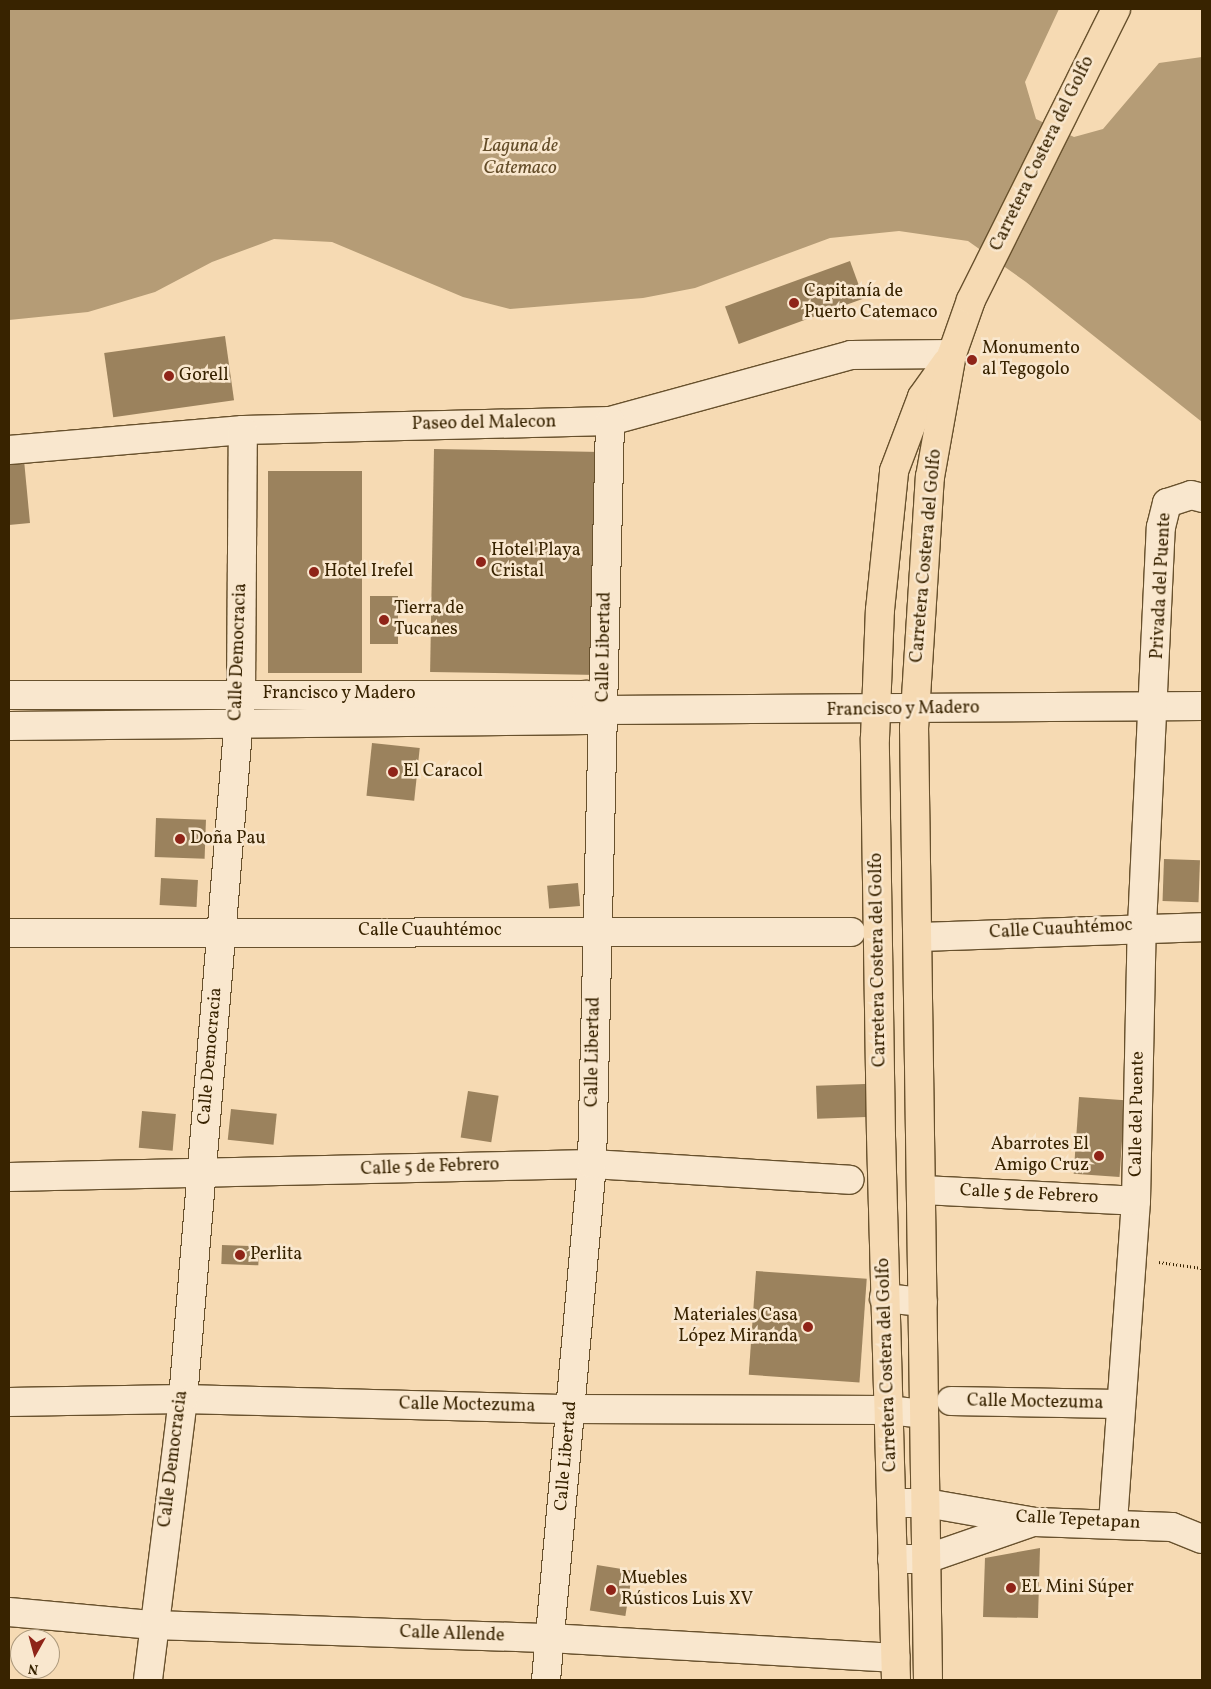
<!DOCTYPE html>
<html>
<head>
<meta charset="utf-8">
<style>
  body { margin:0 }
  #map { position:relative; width:1211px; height:1689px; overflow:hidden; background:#f6dab3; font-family:Vollkorn,serif }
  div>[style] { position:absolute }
  .water>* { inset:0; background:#b59c76 }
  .building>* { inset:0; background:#9b825d; transform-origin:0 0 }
  .path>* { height:3px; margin-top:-1.5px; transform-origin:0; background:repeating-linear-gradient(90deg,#382300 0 1px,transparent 0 3.5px) }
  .roads { filter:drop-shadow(1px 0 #68512d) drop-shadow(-1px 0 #68512d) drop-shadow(0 1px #68512d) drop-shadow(0 -1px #68512d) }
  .minor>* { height:28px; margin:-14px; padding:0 14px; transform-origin:14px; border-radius:14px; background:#f9e7ce }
  .primary>* { height:28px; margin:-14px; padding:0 14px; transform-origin:14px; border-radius:14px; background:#f6dab3 }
  .dots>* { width:14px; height:14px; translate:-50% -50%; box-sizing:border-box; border:2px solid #f9e7ce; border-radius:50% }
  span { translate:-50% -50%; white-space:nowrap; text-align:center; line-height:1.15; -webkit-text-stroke:5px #f9e7ce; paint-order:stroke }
  .street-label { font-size:18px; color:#382300 }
  .poi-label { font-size:18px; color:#382300 }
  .left { translate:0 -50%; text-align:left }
  .right { translate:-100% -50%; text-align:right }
  .water-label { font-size:19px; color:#644d29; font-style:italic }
  .frame { position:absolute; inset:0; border:10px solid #382300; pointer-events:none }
  .north { position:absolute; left:10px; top:1629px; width:50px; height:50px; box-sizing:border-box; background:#f9e7ce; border:1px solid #ac997c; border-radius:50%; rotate:187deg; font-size:14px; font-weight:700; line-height:20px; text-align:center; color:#382300 }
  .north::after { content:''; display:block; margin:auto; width:18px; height:22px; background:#8f2418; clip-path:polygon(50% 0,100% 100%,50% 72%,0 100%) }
</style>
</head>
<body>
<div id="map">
  <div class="water">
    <div style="clip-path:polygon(9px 9px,1059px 9px,1025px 82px,1036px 119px,1074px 137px,1103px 129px,1159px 63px,1202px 57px,1202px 422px,1026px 282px,968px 241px,899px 231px,830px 238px,695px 288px,643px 298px,510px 309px,463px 297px,332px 242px,274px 239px,212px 262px,155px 292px,88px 312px,9px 320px)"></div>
  </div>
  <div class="building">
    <div style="left:850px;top:261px;width:40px;height:133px;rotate:70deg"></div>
    <div style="left:225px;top:336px;width:65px;height:122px;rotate:82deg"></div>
    <div style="left:434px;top:449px;width:167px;height:223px;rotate:1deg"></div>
    <div style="clip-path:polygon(24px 460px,30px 523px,9px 525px,9px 461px)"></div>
    <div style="left:268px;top:471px;width:94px;height:202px"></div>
    <div style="left:370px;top:596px;width:28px;height:48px"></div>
    <div style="left:372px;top:743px;width:48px;height:53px;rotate:6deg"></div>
    <div style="left:156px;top:818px;width:50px;height:39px;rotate:2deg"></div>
    <div style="left:1164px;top:859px;width:36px;height:42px;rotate:2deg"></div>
    <div style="left:161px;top:878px;width:37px;height:27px;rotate:3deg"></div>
    <div style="left:578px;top:883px;width:23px;height:31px;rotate:85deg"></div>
    <div style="left:865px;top:1084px;width:33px;height:49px;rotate:88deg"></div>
    <div style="left:468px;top:1091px;width:31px;height:47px;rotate:9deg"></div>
    <div style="left:1079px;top:1097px;width:46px;height:77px;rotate:4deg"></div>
    <div style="left:231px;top:1109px;width:46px;height:31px;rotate:6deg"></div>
    <div style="left:142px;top:1111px;width:34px;height:37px;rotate:5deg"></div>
    <div style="left:222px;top:1245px;width:37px;height:19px;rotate:2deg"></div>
    <div style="left:756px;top:1271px;width:111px;height:104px;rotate:4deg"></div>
    <div style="clip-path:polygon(1040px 1548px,1038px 1618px,983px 1617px,985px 1558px)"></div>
    <div style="left:597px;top:1565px;width:36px;height:46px;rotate:9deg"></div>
  </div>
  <div class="path">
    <div style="left:1159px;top:1262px;width:43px;rotate:7.9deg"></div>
  </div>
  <div class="roads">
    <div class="minor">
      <div style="left:9px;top:450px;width:235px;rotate:-4.9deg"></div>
      <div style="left:243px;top:430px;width:367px;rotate:-1.4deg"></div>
      <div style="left:610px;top:421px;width:250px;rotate:-15.3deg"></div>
      <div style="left:851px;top:355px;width:101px;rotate:-0.6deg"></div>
      <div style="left:9px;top:695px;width:577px"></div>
      <div style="left:586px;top:695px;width:23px;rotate:41deg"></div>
      <div style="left:9px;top:726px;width:579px;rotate:-0.59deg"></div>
      <div style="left:588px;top:720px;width:18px;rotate:-34deg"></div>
      <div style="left:603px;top:710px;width:599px;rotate:-0.38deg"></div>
      <div style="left:9px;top:933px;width:842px;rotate:-0.07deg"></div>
      <div style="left:920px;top:937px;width:282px;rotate:-2deg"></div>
      <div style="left:9px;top:1177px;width:583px;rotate:-1.28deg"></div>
      <div style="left:592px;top:1164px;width:258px;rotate:3.5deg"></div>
      <div style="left:922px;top:1190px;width:214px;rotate:2.9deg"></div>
      <div style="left:884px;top:1298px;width:39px;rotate:6deg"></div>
      <div style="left:951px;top:1401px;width:167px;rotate:1deg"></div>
      <div style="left:9px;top:1402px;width:174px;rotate:-1deg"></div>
      <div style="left:183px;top:1399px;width:388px;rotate:1.5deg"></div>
      <div style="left:571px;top:1409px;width:316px;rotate:0.2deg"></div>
      <div style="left:887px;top:1410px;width:37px;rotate:6deg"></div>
      <div style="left:893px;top:1503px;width:33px"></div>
      <div style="left:926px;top:1503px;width:111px;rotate:9.9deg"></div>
      <div style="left:1035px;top:1522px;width:137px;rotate:2.1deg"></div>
      <div style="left:1172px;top:1527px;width:32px;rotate:22deg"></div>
      <div style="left:1113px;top:1522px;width:322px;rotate:-85.9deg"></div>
      <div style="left:1136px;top:1201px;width:275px;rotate:-88.8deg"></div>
      <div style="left:1142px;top:926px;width:399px;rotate:-87.3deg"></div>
      <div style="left:1161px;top:527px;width:25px;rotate:-76deg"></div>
      <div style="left:1167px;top:503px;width:25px;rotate:-18deg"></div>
      <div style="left:1191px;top:495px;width:11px;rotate:15deg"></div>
      <div style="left:892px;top:1559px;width:34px"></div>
      <div style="left:926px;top:1559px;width:113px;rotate:-19.1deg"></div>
      <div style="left:9px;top:1612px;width:145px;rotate:5.2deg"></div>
      <div style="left:153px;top:1625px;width:397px;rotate:1.9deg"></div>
      <div style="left:550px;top:1638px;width:346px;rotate:3.3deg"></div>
      <div style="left:148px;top:1680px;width:283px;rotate:-82.9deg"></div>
      <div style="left:183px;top:1399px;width:707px;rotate:-85.3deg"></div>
      <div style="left:241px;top:694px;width:264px;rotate:-89.6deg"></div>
      <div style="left:546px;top:1680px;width:518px;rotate:-84.91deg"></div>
      <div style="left:592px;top:1164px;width:743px;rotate:-88.61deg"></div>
    </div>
    <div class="primary">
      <div style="left:896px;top:1680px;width:544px;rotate:-91.58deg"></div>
      <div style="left:881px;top:1136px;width:398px;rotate:-90.9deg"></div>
      <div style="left:875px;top:738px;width:128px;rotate:-87.8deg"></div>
      <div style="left:880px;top:610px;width:140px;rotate:-84.2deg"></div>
      <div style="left:894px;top:471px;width:79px;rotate:-69.3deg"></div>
      <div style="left:922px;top:397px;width:43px;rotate:-54.5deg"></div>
      <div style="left:928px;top:1680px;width:951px;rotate:-90.84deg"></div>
      <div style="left:914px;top:729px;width:253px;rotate:-86.4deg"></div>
      <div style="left:930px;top:477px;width:125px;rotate:-79.9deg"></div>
      <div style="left:952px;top:354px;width:57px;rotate:-70.6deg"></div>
      <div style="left:971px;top:300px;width:325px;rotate:-63.5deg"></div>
    </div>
  </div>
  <div class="dots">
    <div style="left:794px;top:303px;background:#8f2418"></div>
    <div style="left:972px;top:360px;background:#8f2418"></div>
    <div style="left:169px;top:376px;background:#8f2418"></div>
    <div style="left:481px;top:562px;background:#8f2418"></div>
    <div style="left:314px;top:572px;background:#8f2418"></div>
    <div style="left:384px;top:620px;background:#8f2418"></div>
    <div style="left:393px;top:772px;background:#8f2418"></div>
    <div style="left:180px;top:839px;background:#8f2418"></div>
    <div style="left:1099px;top:1156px;background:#8f2418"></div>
    <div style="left:240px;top:1255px;background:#8f2418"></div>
    <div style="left:808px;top:1327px;background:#8f2418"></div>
    <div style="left:1011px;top:1588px;background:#8f2418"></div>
    <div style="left:611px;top:1590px;background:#8f2418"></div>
  </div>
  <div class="street-label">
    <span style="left:1043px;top:154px;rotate:-64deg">Carretera Costera del Golfo</span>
    <span style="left:484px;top:424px;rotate:-1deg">Paseo del Malecon</span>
    <span style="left:927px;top:556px;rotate:-85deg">Carretera Costera del Golfo</span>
    <span style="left:1162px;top:586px;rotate:-87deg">Privada del Puente</span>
    <span style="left:605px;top:647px;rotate:-89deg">Calle Libertad</span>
    <span style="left:239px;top:652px;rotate:-88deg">Calle Democracia</span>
    <span style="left:339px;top:694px">Francisco y Madero</span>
    <span style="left:903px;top:710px;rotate:-1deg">Francisco y Madero</span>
    <span style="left:1061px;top:930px;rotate:-3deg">Calle Cuauhtémoc</span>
    <span style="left:430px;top:931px">Calle Cuauhtémoc</span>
    <span style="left:879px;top:960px;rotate:-91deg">Carretera Costera del Golfo</span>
    <span style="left:594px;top:1052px;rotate:-89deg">Calle Libertad</span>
    <span style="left:211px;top:1056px;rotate:-85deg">Calle Democracia</span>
    <span style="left:1138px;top:1114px;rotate:-89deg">Calle del Puente</span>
    <span style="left:430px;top:1168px;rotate:-2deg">Calle 5 de Febrero</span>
    <span style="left:1029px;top:1195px;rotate:3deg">Calle 5 de Febrero</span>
    <span style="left:888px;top:1365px;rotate:-92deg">Carretera Costera del Golfo</span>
    <span style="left:1035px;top:1403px;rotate:1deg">Calle Moctezuma</span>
    <span style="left:467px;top:1406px;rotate:1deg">Calle Moctezuma</span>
    <span style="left:567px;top:1456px;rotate:-85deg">Calle Libertad</span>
    <span style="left:174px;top:1459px;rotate:-83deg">Calle Democracia</span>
    <span style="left:1078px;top:1521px;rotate:3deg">Calle Tepetapan</span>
    <span style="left:452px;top:1635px;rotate:2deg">Calle Allende</span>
  </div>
  <div class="poi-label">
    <span class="left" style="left:804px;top:303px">Capitanía de<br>Puerto Catemaco</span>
    <span class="left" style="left:982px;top:360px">Monumento<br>al Tegogolo</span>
    <span class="left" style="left:179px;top:376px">Gorell</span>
    <span class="left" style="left:491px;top:562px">Hotel Playa<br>Cristal</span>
    <span class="left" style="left:324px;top:572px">Hotel Irefel</span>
    <span class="left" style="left:394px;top:620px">Tierra de<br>Tucanes</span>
    <span class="left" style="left:403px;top:772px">El Caracol</span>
    <span class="left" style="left:190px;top:839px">Doña Pau</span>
    <span class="right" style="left:1089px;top:1156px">Abarrotes El<br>Amigo Cruz</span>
    <span class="left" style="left:250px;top:1255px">Perlita</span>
    <span class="right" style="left:798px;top:1327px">Materiales Casa<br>López Miranda</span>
    <span class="left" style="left:621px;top:1590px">Muebles<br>Rústicos Luis XV</span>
    <span class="left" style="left:1021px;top:1588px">EL Mini Súper</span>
  </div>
  <div class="water-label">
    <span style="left:520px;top:158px">Laguna de<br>Catemaco</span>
  </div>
  <div class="frame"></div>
  <div class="north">N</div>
</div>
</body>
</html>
